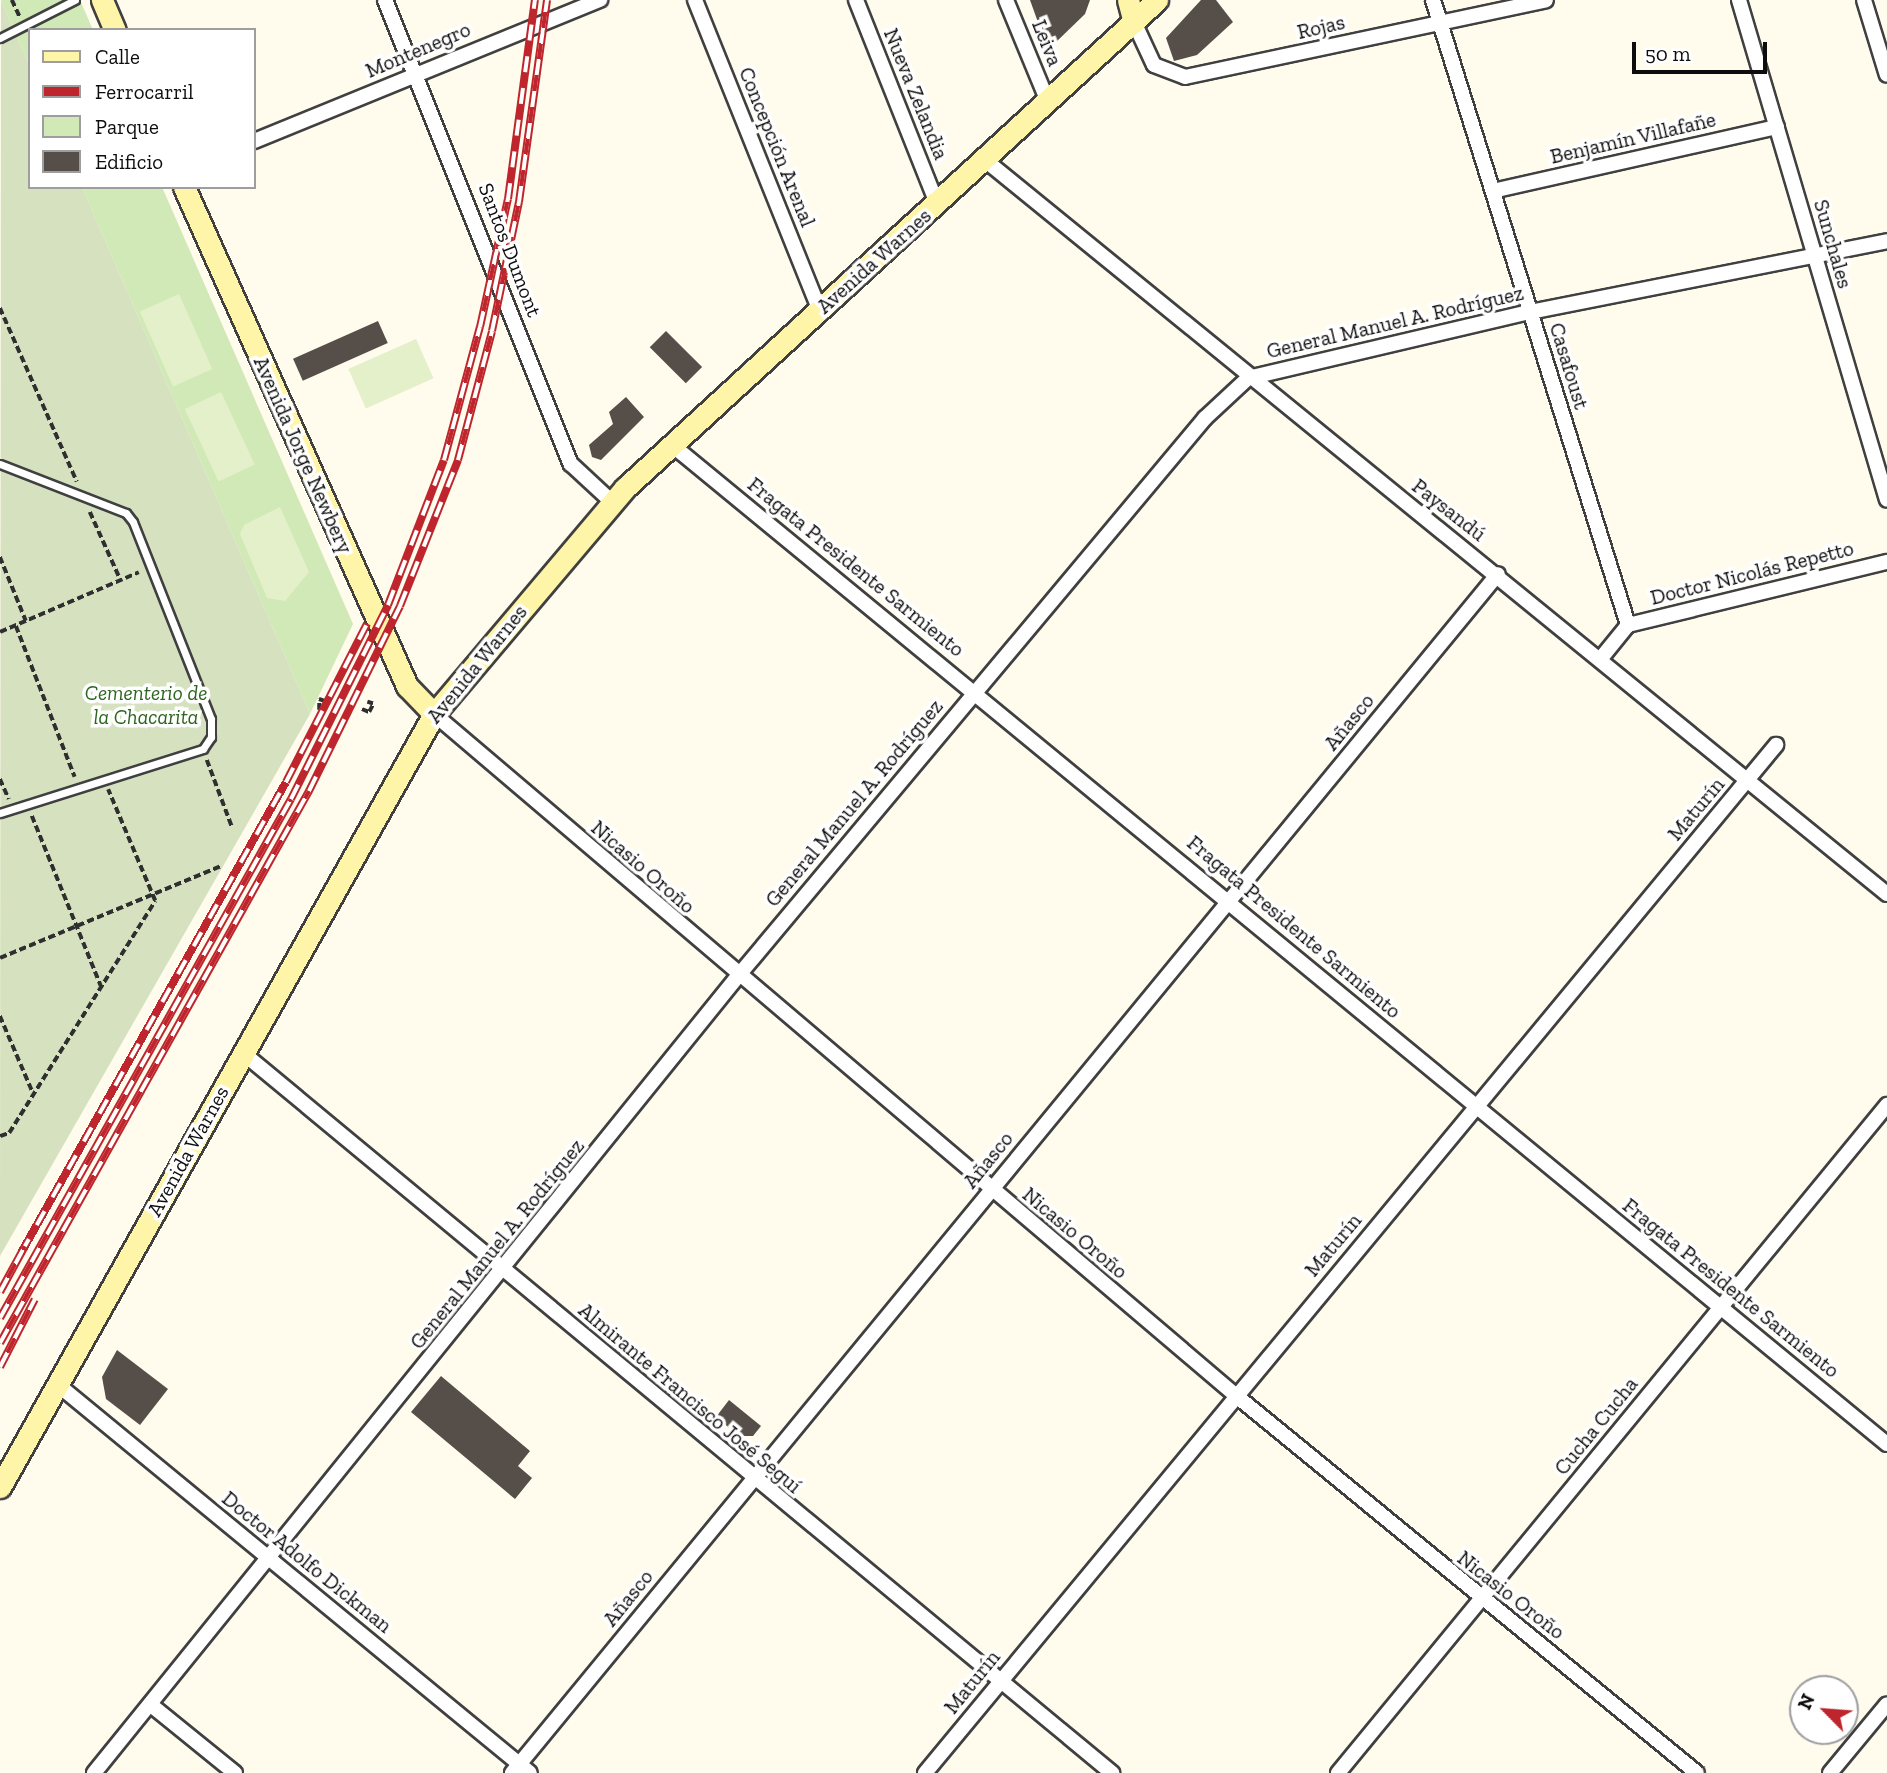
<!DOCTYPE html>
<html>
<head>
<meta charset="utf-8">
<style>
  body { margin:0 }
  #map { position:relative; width:1887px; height:1773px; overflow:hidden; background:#fffbed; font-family:"Zilla Slab",serif }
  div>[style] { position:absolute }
  .green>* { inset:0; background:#d1e9b7 }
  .cemetery>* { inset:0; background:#d5e1bf }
  .pitch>* { inset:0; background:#e3f0c9; transform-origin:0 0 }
  .building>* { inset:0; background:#564e49; transform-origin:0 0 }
  .path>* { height:3.5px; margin-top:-1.75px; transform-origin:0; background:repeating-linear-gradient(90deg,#2f2f2f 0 7px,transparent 0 10.5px) }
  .roads { filter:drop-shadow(2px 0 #404040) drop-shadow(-2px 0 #404040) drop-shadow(0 2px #404040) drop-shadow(0 -2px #404040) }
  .lane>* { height:7px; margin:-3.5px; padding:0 3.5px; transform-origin:3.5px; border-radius:3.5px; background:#fff }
  .street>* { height:14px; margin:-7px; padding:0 7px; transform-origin:7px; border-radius:7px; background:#fff }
  .secondary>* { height:21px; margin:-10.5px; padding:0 10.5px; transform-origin:10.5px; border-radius:10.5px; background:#fff5a8 }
  .rail>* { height:8px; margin-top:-4px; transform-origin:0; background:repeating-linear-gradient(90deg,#fff 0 16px,#be252c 0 32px); box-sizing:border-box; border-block:2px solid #be252c }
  span { translate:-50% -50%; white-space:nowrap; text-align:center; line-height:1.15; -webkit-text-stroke:7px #fff; paint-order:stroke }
  .street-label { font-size:21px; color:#0d0d0d }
  .park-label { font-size:21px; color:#2c651d; font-style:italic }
  .legend { position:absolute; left:28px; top:28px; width:228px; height:161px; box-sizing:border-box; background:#fff; border:2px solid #9e9e9e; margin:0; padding:9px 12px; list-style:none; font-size:21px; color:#0d0d0d }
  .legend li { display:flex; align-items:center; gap:14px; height:35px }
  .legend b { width:35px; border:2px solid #9e9e9e }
  .north { position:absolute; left:1789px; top:1675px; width:70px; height:70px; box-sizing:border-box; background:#fff; border:2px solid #9e9e9e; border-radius:50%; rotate:295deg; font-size:19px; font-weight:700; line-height:28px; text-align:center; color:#0d0d0d }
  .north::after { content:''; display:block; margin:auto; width:24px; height:32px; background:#be252c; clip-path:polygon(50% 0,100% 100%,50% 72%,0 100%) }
  .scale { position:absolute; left:1632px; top:42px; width:135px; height:32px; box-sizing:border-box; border:4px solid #0d0d0d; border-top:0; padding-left:9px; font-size:21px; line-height:24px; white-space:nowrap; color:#0d0d0d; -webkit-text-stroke:5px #fff; paint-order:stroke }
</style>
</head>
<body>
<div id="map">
  <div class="green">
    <div style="clip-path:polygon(1px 0,80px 0,93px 30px,30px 30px,30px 67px)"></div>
    <div style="clip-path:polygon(82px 187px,162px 187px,353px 624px,310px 714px)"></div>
  </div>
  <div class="cemetery">
    <div style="clip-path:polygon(1px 0,30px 67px,30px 187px,82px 187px,310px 714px,0 1256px)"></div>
  </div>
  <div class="pitch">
    <div style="left:179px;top:294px;width:82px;height:43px;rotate:66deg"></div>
    <div style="left:416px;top:339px;width:43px;height:74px;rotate:66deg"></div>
    <div style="left:221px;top:392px;width:80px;height:40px;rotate:65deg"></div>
    <div style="clip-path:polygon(280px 507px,309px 572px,285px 601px,267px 598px,240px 534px,244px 525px)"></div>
  </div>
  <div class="building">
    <div style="clip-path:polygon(1030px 0,1090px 0,1085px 14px,1054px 44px,1044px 39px)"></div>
    <div style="clip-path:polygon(1201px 0,1216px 0,1233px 22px,1197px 55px,1174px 61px,1166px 38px)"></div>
    <div style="left:378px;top:321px;width:24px;height:93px;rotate:66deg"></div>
    <div style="left:666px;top:331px;width:51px;height:23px;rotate:45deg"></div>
    <div style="clip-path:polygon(626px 397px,644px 417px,601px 460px,592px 457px,589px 445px,613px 424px,609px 412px)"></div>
    <div style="clip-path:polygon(117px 1350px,168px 1389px,140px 1425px,106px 1399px,102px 1377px)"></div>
    <div style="clip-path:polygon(441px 1376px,530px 1451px,518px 1466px,532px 1478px,515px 1499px,411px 1412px)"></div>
    <div style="clip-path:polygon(729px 1400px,761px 1426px,753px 1436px,739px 1436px,716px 1417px)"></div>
  </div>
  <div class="path">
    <div style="left:12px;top:0;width:19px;rotate:65deg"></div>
    <div style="left:0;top:308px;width:190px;rotate:66.1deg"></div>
    <div style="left:90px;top:512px;width:76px;rotate:65.8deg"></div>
    <div style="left:0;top:557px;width:69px;rotate:67.9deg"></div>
    <div style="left:16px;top:626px;width:162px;rotate:68.7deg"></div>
    <div style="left:0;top:632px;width:151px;rotate:-23.3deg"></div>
    <div style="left:362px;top:709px;width:8px;rotate:23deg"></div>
    <div style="left:369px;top:712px;width:9px;rotate:-63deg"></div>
    <div style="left:373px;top:704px;width:6px;rotate:-162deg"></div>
    <div style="left:319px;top:710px;width:11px;rotate:-90deg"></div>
    <div style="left:319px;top:699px;width:6px;rotate:18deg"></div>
    <div style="left:207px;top:760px;width:72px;rotate:69.5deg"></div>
    <div style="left:0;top:779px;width:22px;rotate:66deg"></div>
    <div style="left:32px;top:816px;width:183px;rotate:67.9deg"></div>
    <div style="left:0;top:958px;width:239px;rotate:-22.6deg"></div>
    <div style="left:0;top:1016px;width:84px;rotate:66.8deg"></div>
    <div style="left:0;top:1136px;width:9px;rotate:-18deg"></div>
    <div style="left:9px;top:1133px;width:274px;rotate:-57.8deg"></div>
    <div style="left:155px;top:901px;width:121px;rotate:-112.9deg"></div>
  </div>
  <div class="roads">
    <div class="lane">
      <div style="left:0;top:38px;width:84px;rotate:-26.9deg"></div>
      <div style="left:0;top:464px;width:135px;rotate:21.3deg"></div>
      <div style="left:126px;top:513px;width:11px;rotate:52deg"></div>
      <div style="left:133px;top:522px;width:212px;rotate:68.4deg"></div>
      <div style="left:211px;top:719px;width:18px;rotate:90deg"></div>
      <div style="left:211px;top:737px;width:14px;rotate:124deg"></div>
      <div style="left:203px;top:749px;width:213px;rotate:162.5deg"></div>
    </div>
    <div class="street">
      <div style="left:385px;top:0;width:500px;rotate:68.2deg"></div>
      <div style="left:571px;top:464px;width:56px;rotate:42.8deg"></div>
      <div style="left:695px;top:0;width:335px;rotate:68.1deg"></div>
      <div style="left:856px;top:0;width:219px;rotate:68.3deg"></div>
      <div style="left:1006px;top:0;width:110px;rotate:67.6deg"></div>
      <div style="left:1433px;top:0;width:655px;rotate:72.67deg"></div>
      <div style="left:1739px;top:0;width:521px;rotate:73.51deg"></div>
      <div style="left:1864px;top:0;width:78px;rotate:73deg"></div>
      <div style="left:1134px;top:22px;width:47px;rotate:65.1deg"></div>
      <div style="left:1154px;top:65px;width:33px;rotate:21deg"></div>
      <div style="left:1185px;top:77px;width:369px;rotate:-12deg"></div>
      <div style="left:254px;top:141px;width:374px;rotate:-22.2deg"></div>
      <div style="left:985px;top:160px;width:1163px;rotate:39.14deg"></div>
      <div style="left:1497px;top:190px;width:287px;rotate:-12.7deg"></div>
      <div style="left:672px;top:445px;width:1573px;rotate:39.43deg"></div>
      <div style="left:1628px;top:625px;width:267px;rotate:-13.7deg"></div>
      <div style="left:1602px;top:657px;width:41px;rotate:-50.9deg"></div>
      <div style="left:434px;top:714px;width:1050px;rotate:40.36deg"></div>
      <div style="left:1234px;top:1394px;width:598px;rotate:39.3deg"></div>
      <div style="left:243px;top:1053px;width:1129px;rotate:39.64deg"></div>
      <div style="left:57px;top:1384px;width:612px;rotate:39.43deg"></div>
      <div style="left:151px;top:1705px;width:108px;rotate:39deg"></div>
      <div style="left:94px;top:1773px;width:1025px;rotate:-51.06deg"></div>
      <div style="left:738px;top:976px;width:728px;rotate:-50.07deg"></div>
      <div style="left:1205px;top:418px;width:59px;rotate:-42.9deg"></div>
      <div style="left:1248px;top:378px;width:290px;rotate:-13.2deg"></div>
      <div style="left:1530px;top:312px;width:364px;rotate:-11.2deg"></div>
      <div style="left:512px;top:1773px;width:1552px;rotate:-50.57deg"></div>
      <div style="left:925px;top:1773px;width:1335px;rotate:-50.38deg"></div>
      <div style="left:1338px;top:1773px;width:865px;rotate:-50.58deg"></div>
      <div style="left:1830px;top:1773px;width:89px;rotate:-50.4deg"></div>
    </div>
    <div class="secondary">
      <div style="left:102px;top:0;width:33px;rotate:67deg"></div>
      <div style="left:1128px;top:0;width:23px;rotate:75deg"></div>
      <div style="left:184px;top:187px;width:547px;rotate:65.92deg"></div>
      <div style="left:407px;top:686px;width:39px;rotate:46deg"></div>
      <div style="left:0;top:1487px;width:887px;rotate:-60.69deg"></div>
      <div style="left:434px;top:714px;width:296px;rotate:-49.8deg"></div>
      <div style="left:625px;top:488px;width:722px;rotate:-42.53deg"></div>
    </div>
  </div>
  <div class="rail">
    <div style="left:21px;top:1253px;width:540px;rotate:-60.64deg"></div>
    <div style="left:286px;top:782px;width:178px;rotate:-62.9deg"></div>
    <div style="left:0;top:1292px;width:52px;rotate:-61.5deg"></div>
    <div style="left:0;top:1318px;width:595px;rotate:-60.72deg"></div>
    <div style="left:291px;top:799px;width:217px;rotate:-63.4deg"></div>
    <div style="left:388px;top:605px;width:155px;rotate:-68.9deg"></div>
    <div style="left:444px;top:460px;width:138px;rotate:-74.9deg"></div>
    <div style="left:480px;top:327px;width:131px;rotate:-77.7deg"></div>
    <div style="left:508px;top:199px;width:201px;rotate:-82.3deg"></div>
    <div style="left:0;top:1343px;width:633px;rotate:-60.76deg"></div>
    <div style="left:309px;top:791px;width:206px;rotate:-63.8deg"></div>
    <div style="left:400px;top:606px;width:157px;rotate:-68.3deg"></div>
    <div style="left:458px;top:460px;width:133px;rotate:-75.2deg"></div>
    <div style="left:492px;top:331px;width:132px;rotate:-78.2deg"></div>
    <div style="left:519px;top:202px;width:204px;rotate:-82.1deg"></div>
    <div style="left:0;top:1367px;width:76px;rotate:-62.8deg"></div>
  </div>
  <div class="street-label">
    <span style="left:1321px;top:27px;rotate:-13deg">Rojas</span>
    <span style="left:1047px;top:43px;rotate:68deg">Leiva</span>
    <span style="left:418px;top:50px;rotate:-23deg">Montenegro</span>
    <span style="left:916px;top:94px;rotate:68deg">Nueva Zelandia</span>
    <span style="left:1633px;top:138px;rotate:-13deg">Benjamín Villafañe</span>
    <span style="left:777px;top:147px;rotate:68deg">Concepción Arenal</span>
    <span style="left:1833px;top:244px;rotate:74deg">Sunchales</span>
    <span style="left:510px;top:250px;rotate:69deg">Santos Dumont</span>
    <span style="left:874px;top:261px;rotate:-42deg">Avenida Warnes</span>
    <span style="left:1395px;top:322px;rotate:-13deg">General Manuel A. Rodríguez</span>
    <span style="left:1569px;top:366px;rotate:73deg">Casafoust</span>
    <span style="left:303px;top:455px;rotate:66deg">Avenida Jorge Newbery</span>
    <span style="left:1449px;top:510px;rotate:38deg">Paysandú</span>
    <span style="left:856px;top:567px;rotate:39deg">Fragata Presidente Sarmiento</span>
    <span style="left:1752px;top:573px;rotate:-14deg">Doctor Nicolás Repetto</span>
    <span style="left:477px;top:664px;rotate:-51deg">Avenida Warnes</span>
    <span style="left:1349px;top:722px;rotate:-51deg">Añasco</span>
    <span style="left:854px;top:803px;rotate:-50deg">General Manuel A. Rodríguez</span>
    <span style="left:1696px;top:809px;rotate:-50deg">Maturín</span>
    <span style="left:643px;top:867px;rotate:41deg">Nicasio Oroño</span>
    <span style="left:1294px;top:927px;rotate:40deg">Fragata Presidente Sarmiento</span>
    <span style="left:188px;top:1151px;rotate:-61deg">Avenida Warnes</span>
    <span style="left:988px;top:1160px;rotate:-51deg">Añasco</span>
    <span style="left:1075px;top:1233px;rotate:40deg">Nicasio Oroño</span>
    <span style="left:497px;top:1244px;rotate:-51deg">General Manuel A. Rodríguez</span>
    <span style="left:1333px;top:1245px;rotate:-50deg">Maturín</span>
    <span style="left:1731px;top:1288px;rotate:39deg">Fragata Presidente Sarmiento</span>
    <span style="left:690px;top:1398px;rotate:40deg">Almirante Francisco José Seguí</span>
    <span style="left:1596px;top:1426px;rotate:-51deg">Cucha Cucha</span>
    <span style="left:307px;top:1562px;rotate:39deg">Doctor Adolfo Dickman</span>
    <span style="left:1511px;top:1595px;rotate:38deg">Nicasio Oroño</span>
    <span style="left:628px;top:1598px;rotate:-51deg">Añasco</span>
    <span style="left:972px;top:1682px;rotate:-51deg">Maturín</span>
  </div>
  <div class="park-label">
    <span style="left:146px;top:705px">Cementerio de<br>la Chacarita</span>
  </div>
  <ul class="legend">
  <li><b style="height:9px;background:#fff5a8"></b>Calle</li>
  <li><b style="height:9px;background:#be252c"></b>Ferrocarril</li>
  <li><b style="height:19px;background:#d1e9b7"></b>Parque</li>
  <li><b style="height:19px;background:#564e49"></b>Edificio</li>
  </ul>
  <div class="north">N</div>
  <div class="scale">50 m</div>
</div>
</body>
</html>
